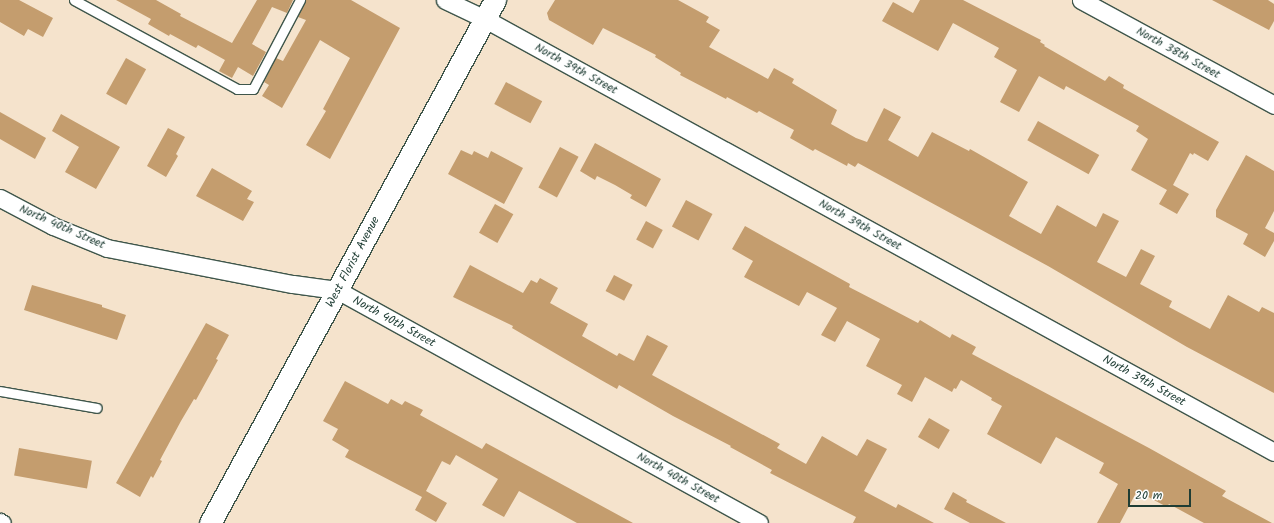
<!DOCTYPE html>
<html>
<head>
<meta charset="utf-8">
<style>
  body { margin:0 }
  #map { position:relative; width:1274px; height:523px; overflow:hidden; background:#f5e3cc; font-family:Kalam,sans-serif }
  div>[style] { position:absolute }
  .building>* { inset:0; background:#c49d6e; transform-origin:0 0 }
  .roads { filter:drop-shadow(1px 0 #3f564b) drop-shadow(-1px 0 #3f564b) drop-shadow(0 1px #3f564b) drop-shadow(0 -1px #3f564b) }
  .service>* { height:9px; margin:-4.5px; padding:0 4.5px; transform-origin:4.5px; border-radius:4.5px; background:#fff }
  .minor>* { height:17px; margin:-8.5px; padding:0 8.5px; transform-origin:8.5px; border-radius:8.5px; background:#fff }
  .tertiary>* { height:21px; margin:-10.5px; padding:0 10.5px; transform-origin:10.5px; border-radius:10.5px; background:#fff }
  span { translate:-50% -50%; white-space:nowrap; text-align:center; line-height:1.15; -webkit-text-stroke:3px #fff; paint-order:stroke }
  .street-label { font-size:12px; color:#1f3d34 }
  .scale { position:absolute; left:1128px; top:489px; width:63px; height:18px; box-sizing:border-box; border:2px solid #1f3d34; border-top:0; padding-left:5px; font-size:12px; line-height:14px; white-space:nowrap; color:#1f3d34; -webkit-text-stroke:3px #fff; paint-order:stroke }
</style>
</head>
<body>
<div id="map">
  <div class="building">
    <div style="clip-path:polygon(0 0,19px 0,53px 18px,43px 37px,28px 29px,24px 36px,0 22px)"></div>
    <div style="clip-path:polygon(116px 0,156px 0,181px 14px,180px 16px,232px 43px,257px 0,293px 0,287px 13px,272px 7px,252px 44px,266px 52px,253px 76px,238px 67px,232px 78px,219px 71px,225px 60px,198px 45px,196px 48px,170px 34px,169px 36px,148px 24px,151px 19px)"></div>
    <div style="clip-path:polygon(306px 0,351px 0,400px 28px,330px 159px,306px 145px,326px 111px,323px 109px,350px 58px,320px 40px,282px 108px,262px 96px,269px 85px,264px 82px,276px 58px,283px 61px,306px 20px,298px 17px)"></div>
    <div style="clip-path:polygon(555px 0,678px 0,709px 17px,706px 22px,720px 30px,709px 47px,768px 79px,774px 68px,794px 79px,792px 83px,837px 110px,831px 124px,856px 138px,867px 142px,884px 108px,901px 117px,888px 140px,918px 157px,932px 132px,969px 151px,970px 149px,1028px 182px,1009px 216px,1041px 234px,1057px 205px,1096px 227px,1103px 213px,1119px 221px,1097px 262px,1126px 277px,1141px 249px,1155px 256px,1140px 284px,1172px 301px,1169px 307px,1210px 329px,1228px 295px,1259px 312px,1262px 307px,1274px 313px,1274px 393px,1187px 347px,1048px 266px,858px 163px,855px 167px,848px 163px,847px 166px,815px 149px,813px 151px,790px 138px,794px 130px,759px 111px,757px 113px,727px 97px,726px 99px,680px 75px,681px 73px,655px 57px,656px 55px,625px 39px,603px 28px,593px 45px,549px 20px,547px 13px)"></div>
    <div style="clip-path:polygon(920px 0,963px 0,1041px 40px,1040px 42px,1045px 45px,1044px 46px,1105px 81px,1109px 76px,1124px 85px,1123px 88px,1219px 142px,1208px 161px,1194px 153px,1193px 155px,1190px 153px,1173px 185px,1189px 194px,1177px 214px,1159px 204px,1167px 190px,1131px 170px,1148px 139px,1136px 131px,1139px 126px,1066px 86px,1064px 90px,1039px 76px,1019px 112px,1000px 102px,1017px 70px,994px 57px,999px 48px,953px 23px,938px 51px,882px 21px,893px 2px,913px 13px)"></div>
    <div style="clip-path:polygon(1212px 0,1268px 0,1274px 4px,1274px 21px,1269px 30px)"></div>
    <div style="left:126px;top:58px;width:23px;height:41px;rotate:29deg"></div>
    <div style="left:506px;top:82px;width:41px;height:25px;rotate:28deg"></div>
    <div style="clip-path:polygon(0 112px,46px 138px,35px 159px,0 139px)"></div>
    <div style="clip-path:polygon(61px 114px,120px 147px,96px 189px,65px 172px,79px 147px,52px 131px)"></div>
    <div style="left:1038px;top:121px;width:70px;height:22px;rotate:29deg"></div>
    <div style="clip-path:polygon(168px 128px,185px 137px,176px 154px,178px 156px,166px 177px,147px 166px)"></div>
    <div style="clip-path:polygon(595px 143px,661px 179px,646px 207px,630px 198px,632px 195px,615px 185px,597px 176px,595px 180px,580px 171px)"></div>
    <div style="left:560px;top:147px;width:21px;height:46px;rotate:28deg"></div>
    <div style="clip-path:polygon(461px 150px,472px 155px,474px 151px,488px 158px,491px 151px,523px 168px,504px 204px,448px 174px)"></div>
    <div style="clip-path:polygon(1246px 155px,1274px 171px,1274px 211px,1265px 228px,1274px 233px,1274px 241px,1265px 257px,1243px 244px,1248px 234px,1216px 217px,1216px 210px)"></div>
    <div style="clip-path:polygon(212px 168px,252px 191px,247px 199px,254px 202px,243px 221px,196px 196px)"></div>
    <div style="left:686px;top:200px;width:30px;height:30px;rotate:28deg"></div>
    <div style="left:495px;top:204px;width:21px;height:33px;rotate:29deg"></div>
    <div style="left:646px;top:221px;width:19px;height:21px;rotate:28deg"></div>
    <div style="clip-path:polygon(745px 226px,850px 284px,849px 287px,878px 302px,918px 323px,920px 320px,950px 338px,952px 334px,976px 347px,972px 354px,1149px 448px,1226px 491px,1222px 496px,1272px 523px,1204px 523px,1169px 504px,1167px 507px,1137px 491px,1120px 523px,1097px 523px,1118px 484px,1099px 473px,1104px 463px,1056px 437px,1041px 464px,987px 434px,1002px 406px,991px 400px,992px 398px,961px 380px,956px 389px,954px 388px,952px 392px,925px 377px,912px 402px,897px 394px,902px 385px,866px 366px,880px 339px,847px 321px,835px 342px,821px 335px,837px 308px,807px 292px,799px 306px,744px 277px,753px 261px,732px 249px)"></div>
    <div style="clip-path:polygon(470px 265px,523px 293px,531px 280px,537px 283px,540px 278px,558px 288px,550px 303px,588px 324px,582px 336px,617px 356px,619px 353px,634px 361px,647px 335px,668px 346px,652px 375px,780px 444px,777px 448px,806px 464px,822px 436px,857px 456px,867px 439px,887px 449px,864px 491px,896px 508px,898px 504px,934px 523px,853px 523px,856px 517px,770px 473px,772px 470px,730px 447px,731px 446px,673px 416px,619px 385px,617px 389px,601px 380px,512px 328px,513px 326px,453px 297px)"></div>
    <div style="left:614px;top:275px;width:21px;height:18px;rotate:28deg"></div>
    <div style="clip-path:polygon(32px 285px,102px 305px,102px 307px,126px 315px,117px 340px,24px 310px)"></div>
    <div style="clip-path:polygon(206px 323px,229px 335px,216px 359px,218px 360px,196px 400px,194px 399px,181px 421px,160px 460px,162px 461px,153px 478px,151px 476px,140px 497px,116px 483px)"></div>
    <div style="clip-path:polygon(345px 381px,388px 404px,391px 399px,402px 405px,405px 401px,423px 410px,420px 415px,482px 449px,486px 443px,633px 523px,577px 523px,519px 491px,504px 517px,482px 505px,498px 479px,456px 455px,450px 465px,442px 461px,426px 491px,447px 503px,436px 522px,415px 510px,422px 497px,345px 457px,349px 450px,332px 440px,338px 429px,323px 421px)"></div>
    <div style="left:929px;top:418px;width:24px;height:22px;rotate:30deg"></div>
    <div style="left:19px;top:448px;width:74px;height:28px;rotate:10deg"></div>
    <div style="clip-path:polygon(953px 492px,967px 500px,966px 502px,1006px 523px,970px 523px,944px 509px)"></div>
  </div>
  <div class="roads">
    <div class="service">
      <div style="left:74px;top:0;width:186px;rotate:28.6deg"></div>
      <div style="left:237px;top:89px;width:16px"></div>
      <div style="left:253px;top:89px;width:101px;rotate:-62.2deg"></div>
      <div style="left:0;top:391px;width:98px;rotate:9.9deg"></div>
    </div>
    <div class="minor">
      <div style="left:445px;top:0;width:44px;rotate:25.4deg"></div>
      <div style="left:485px;top:19px;width:900px;rotate:28.76deg"></div>
      <div style="left:1081px;top:0;width:220px;rotate:28.5deg"></div>
      <div style="left:0;top:198px;width:60px;rotate:27.8deg"></div>
      <div style="left:53px;top:226px;width:58px;rotate:22.2deg"></div>
      <div style="left:107px;top:248px;width:189px;rotate:11deg"></div>
      <div style="left:293px;top:284px;width:44px;rotate:7.8deg"></div>
      <div style="left:337px;top:290px;width:482px;rotate:28.9deg"></div>
      <div style="left:0;top:522px;width:2px;rotate:27deg"></div>
    </div>
    <div class="tertiary">
      <div style="left:210px;top:523px;width:596px;rotate:-61.41deg"></div>
    </div>
  </div>
  <div class="street-label">
    <span style="left:1178px;top:53px;rotate:29deg">North 38th Street</span>
    <span style="left:576px;top:69px;rotate:29deg">North 39th Street</span>
    <span style="left:860px;top:225px;rotate:29deg">North 39th Street</span>
    <span style="left:62px;top:227px;rotate:24deg">North 40th Street</span>
    <span style="left:353px;top:262px;rotate:-62deg">West Florist Avenue</span>
    <span style="left:394px;top:322px;rotate:29deg">North 40th Street</span>
    <span style="left:1144px;top:381px;rotate:29deg">North 39th Street</span>
    <span style="left:678px;top:478px;rotate:29deg">North 40th Street</span>
  </div>
  <div class="scale">20 m</div>
</div>
</body>
</html>
